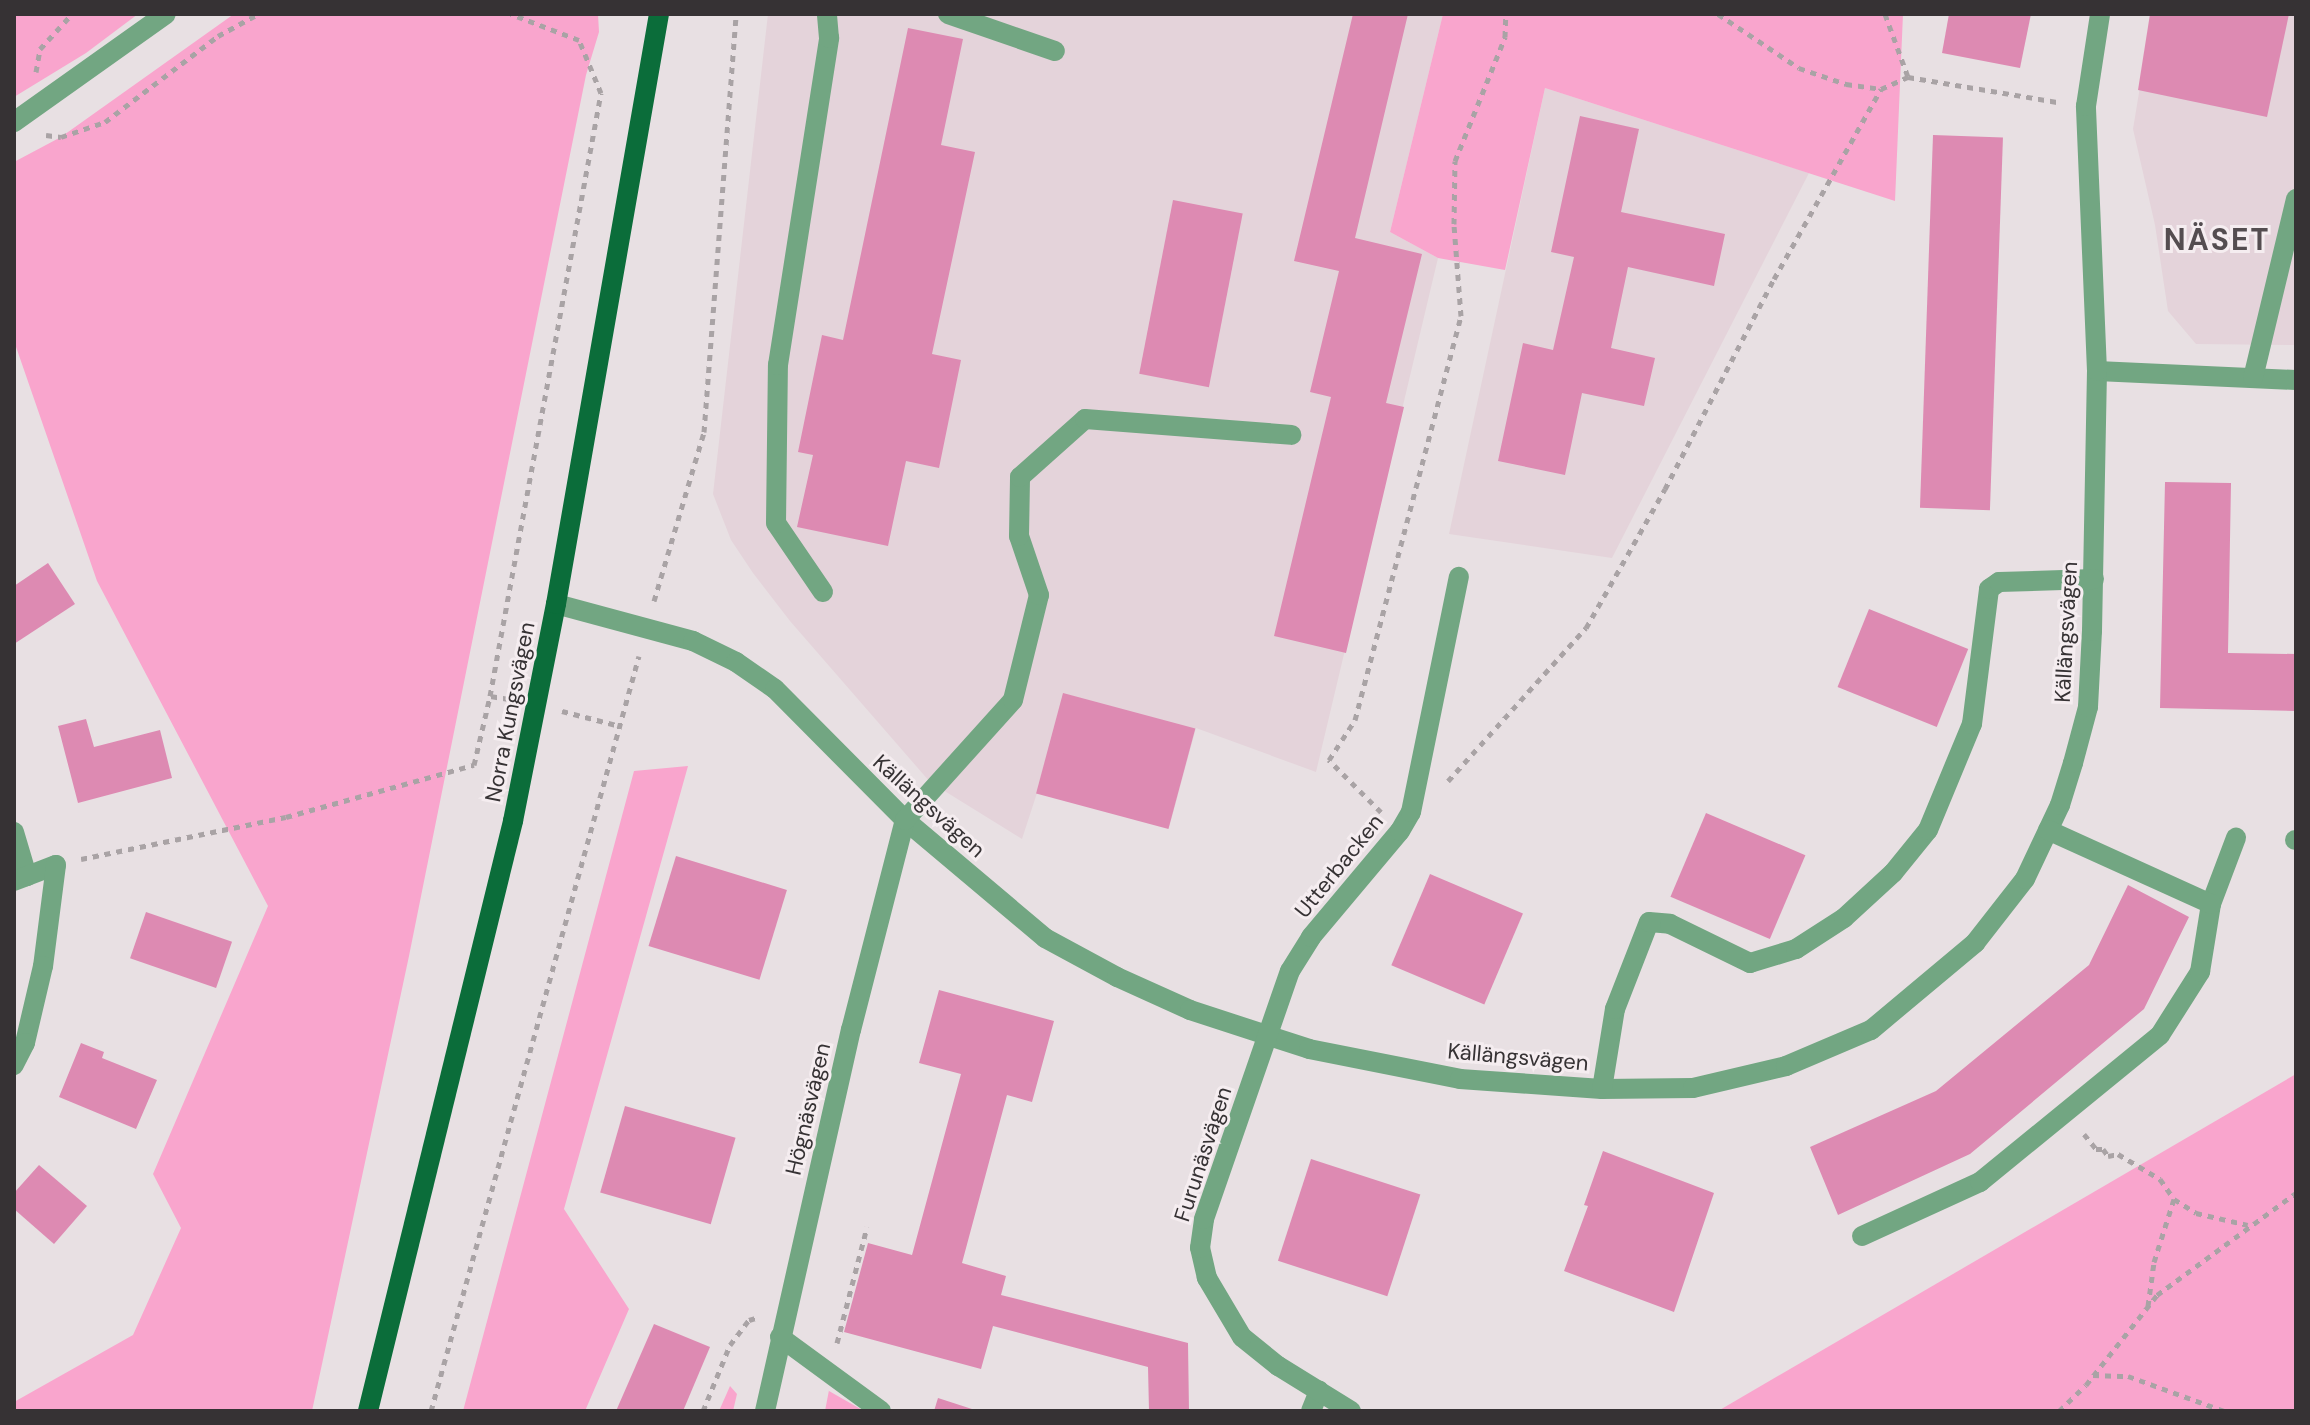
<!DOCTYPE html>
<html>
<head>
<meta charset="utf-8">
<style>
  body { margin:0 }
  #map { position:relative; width:2310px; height:1425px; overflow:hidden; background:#e8e0e3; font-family:"DM Sans",sans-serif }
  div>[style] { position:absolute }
  .built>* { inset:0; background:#e4d3da }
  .green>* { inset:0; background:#f9a5cd }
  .building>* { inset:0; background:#dd8ab2; transform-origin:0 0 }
  .path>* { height:5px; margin-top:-2.5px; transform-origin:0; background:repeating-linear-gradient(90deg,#a9a3a5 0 6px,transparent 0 12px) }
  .minor>* { height:20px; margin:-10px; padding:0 10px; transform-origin:10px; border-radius:10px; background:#72a682 }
  .major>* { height:20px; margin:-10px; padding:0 10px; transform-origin:10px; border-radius:10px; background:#0b6d3a }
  span { translate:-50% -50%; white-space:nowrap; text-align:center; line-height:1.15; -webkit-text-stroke:6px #f5edf0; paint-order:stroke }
  .street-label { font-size:22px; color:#363234 }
  .district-label { font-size:30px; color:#544d50; font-weight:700; letter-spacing:2px }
  .frame { position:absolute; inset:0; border:16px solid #363234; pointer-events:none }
</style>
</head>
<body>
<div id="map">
  <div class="built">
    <div style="clip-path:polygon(768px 14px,1443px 14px,1390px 232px,1438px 258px,1316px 772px,1196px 728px,1169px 828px,1037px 793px,1022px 839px,930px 782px,790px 621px,753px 573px,731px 540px,713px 494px)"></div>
    <div style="clip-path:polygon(2152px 14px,2296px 14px,2296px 345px,2196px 344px,2168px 311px,2155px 225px,2133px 129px)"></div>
    <div style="clip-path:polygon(1545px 88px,1809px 173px,1612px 558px,1449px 534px)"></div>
  </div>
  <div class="green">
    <div style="clip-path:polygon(14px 14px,138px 14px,86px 53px,14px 97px)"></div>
    <div style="clip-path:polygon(234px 14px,598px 14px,599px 32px,586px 75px,409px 956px,312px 1411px,14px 1411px,14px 1402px,133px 1335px,181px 1228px,153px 1174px,268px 906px,97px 581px,14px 341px,14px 162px,61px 137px)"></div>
    <div style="clip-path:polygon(1443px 14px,1903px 14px,1895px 201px,1545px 88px,1505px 270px,1438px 258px,1390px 232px)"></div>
    <div style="clip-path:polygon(688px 766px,564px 1209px,629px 1309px,585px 1411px,463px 1411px,634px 771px)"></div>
    <div style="clip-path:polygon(2296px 1074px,2296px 1411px,1718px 1411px)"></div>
    <div style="clip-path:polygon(730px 1386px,737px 1394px,733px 1411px,719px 1411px)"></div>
    <div style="clip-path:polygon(829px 1390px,829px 1391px,864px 1411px,825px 1411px)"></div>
  </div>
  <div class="building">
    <div style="clip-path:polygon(1353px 14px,1408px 14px,1355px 238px,1422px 254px,1386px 403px,1404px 407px,1346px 653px,1274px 636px,1331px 397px,1310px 392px,1339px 271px,1294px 261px)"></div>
    <div style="clip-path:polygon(1949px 14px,2031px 14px,2020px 68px,1942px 53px)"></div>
    <div style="clip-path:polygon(2150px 14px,2289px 14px,2267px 117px,2138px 90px)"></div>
    <div style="clip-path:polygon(908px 28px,963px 39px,941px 145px,975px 152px,932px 354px,961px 360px,939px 468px,906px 461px,888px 546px,797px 527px,813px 455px,798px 452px,822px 335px,843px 340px)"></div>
    <div style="clip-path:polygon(1580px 116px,1639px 129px,1621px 212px,1725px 234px,1714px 286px,1628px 267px,1611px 348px,1655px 358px,1644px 406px,1582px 393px,1565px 475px,1498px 461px,1523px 343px,1553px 350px,1574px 257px,1551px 252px)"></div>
    <div style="left:1933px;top:135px;width:70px;height:373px;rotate:2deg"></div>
    <div style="left:1173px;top:200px;width:71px;height:177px;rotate:11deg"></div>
    <div style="clip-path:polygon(2165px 482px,2231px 483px,2228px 653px,2296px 654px,2296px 711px,2160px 708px)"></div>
    <div style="clip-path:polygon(48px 563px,75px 604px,14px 644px,14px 586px)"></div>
    <div style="left:1869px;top:609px;width:107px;height:84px;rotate:22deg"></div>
    <div style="left:1063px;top:693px;width:137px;height:104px;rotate:15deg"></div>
    <div style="clip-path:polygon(86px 719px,94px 747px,160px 730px,172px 778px,78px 803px,58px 726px)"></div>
    <div style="left:1706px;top:813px;width:108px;height:91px;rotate:23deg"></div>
    <div style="left:676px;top:856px;width:116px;height:94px;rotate:17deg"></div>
    <div style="left:1430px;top:874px;width:101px;height:99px;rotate:23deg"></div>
    <div style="clip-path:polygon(2128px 885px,2189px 917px,2144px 1009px,1970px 1154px,1838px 1215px,1810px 1147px,1936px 1091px,2089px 965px)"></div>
    <div style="left:146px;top:912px;width:91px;height:49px;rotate:19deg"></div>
    <div style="clip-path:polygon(939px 990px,1054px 1021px,1032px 1102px,1007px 1095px,962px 1263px,1006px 1276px,1001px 1295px,1188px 1343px,1189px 1411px,1149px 1411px,1148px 1367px,993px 1326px,981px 1369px,844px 1332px,868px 1243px,912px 1255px,961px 1074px,919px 1063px)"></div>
    <div style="clip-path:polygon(81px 1043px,104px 1052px,102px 1058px,157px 1080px,136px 1129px,59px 1097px)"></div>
    <div style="left:625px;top:1106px;width:115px;height:90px;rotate:16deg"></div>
    <div style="clip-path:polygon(1603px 1151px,1714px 1193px,1674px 1312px,1564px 1271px,1588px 1206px,1584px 1205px)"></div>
    <div style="left:1311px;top:1159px;width:115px;height:107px;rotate:18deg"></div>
    <div style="clip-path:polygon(39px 1165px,87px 1206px,54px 1244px,14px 1209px,14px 1193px)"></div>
    <div style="clip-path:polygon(654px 1324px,710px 1347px,683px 1411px,616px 1411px)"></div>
    <div style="clip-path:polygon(938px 1398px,975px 1410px,975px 1411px,934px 1411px)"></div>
  </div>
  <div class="path">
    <div style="left:1718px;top:14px;width:97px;rotate:33.7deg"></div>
    <div style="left:1799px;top:68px;width:50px;rotate:18.8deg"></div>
    <div style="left:1846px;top:84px;width:35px;rotate:8deg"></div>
    <div style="left:1885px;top:14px;width:67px;rotate:69.9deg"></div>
    <div style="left:36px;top:72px;width:23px;rotate:-80deg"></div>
    <div style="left:40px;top:49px;width:47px;rotate:-47.6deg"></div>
    <div style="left:46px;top:135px;width:15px;rotate:8deg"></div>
    <div style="left:61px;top:137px;width:46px;rotate:-18.8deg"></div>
    <div style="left:105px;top:122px;width:142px;rotate:-37.3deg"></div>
    <div style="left:218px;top:36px;width:46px;rotate:-28.8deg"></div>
    <div style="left:654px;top:601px;width:176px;rotate:-73.5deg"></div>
    <div style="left:704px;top:432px;width:419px;rotate:-85.6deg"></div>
    <div style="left:509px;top:699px;width:19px;rotate:-171deg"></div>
    <div style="left:490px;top:696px;width:613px;rotate:-79.57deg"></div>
    <div style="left:601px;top:93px;width:57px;rotate:-112.5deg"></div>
    <div style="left:579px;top:40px;width:73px;rotate:-159.1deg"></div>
    <div style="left:562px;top:711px;width:60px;rotate:14.5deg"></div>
    <div style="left:1448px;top:781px;width:206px;rotate:-48deg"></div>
    <div style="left:1586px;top:628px;width:160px;rotate:-60.4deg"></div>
    <div style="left:1665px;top:489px;width:237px;rotate:-62.6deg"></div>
    <div style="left:1774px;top:279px;width:218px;rotate:-60.6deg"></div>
    <div style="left:1881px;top:89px;width:30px;rotate:-24deg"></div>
    <div style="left:1908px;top:77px;width:151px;rotate:9.5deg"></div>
    <div style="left:1381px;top:812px;width:74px;rotate:-135deg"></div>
    <div style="left:1329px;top:760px;width:48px;rotate:-57deg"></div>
    <div style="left:1355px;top:720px;width:418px;rotate:-75.3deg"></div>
    <div style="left:1461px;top:316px;width:92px;rotate:-94.4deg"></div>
    <div style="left:1454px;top:224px;width:63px;rotate:-89.1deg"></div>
    <div style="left:1455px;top:161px;width:134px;rotate:-68deg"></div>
    <div style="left:1505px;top:37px;width:23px;rotate:-88deg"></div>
    <div style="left:81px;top:859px;width:209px;rotate:-11.6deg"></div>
    <div style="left:286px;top:817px;width:195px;rotate:-15.5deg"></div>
    <div style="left:474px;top:765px;width:71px;rotate:-76.9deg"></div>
    <div style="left:2084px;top:1134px;width:19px;rotate:51deg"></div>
    <div style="left:2096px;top:1149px;width:7px"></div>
    <div style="left:2103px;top:1149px;width:9px;rotate:54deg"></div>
    <div style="left:2108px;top:1156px;width:10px;rotate:-11deg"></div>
    <div style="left:2118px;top:1154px;width:49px;rotate:30.8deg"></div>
    <div style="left:2160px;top:1179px;width:24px;rotate:55deg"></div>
    <div style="left:2174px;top:1199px;width:26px;rotate:32deg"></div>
    <div style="left:2196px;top:1213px;width:53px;rotate:13deg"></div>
    <div style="left:2148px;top:1306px;width:44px;rotate:-82.2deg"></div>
    <div style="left:2154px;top:1262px;width:66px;rotate:-72.4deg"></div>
    <div style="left:837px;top:1343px;width:120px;rotate:-75.5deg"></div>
    <div style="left:2093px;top:1375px;width:35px;rotate:2deg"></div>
    <div style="left:2128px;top:1376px;width:102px;rotate:20deg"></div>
    <div style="left:431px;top:1411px;width:783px;rotate:-74.6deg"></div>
    <div style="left:703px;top:1411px;width:71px;rotate:-67.8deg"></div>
    <div style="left:730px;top:1345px;width:31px;rotate:-53deg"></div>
    <div style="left:749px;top:1320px;width:10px;rotate:-17deg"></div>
    <div style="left:2059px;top:1411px;width:37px;rotate:-44deg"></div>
    <div style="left:2086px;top:1385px;width:115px;rotate:-51.7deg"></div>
    <div style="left:2157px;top:1295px;width:172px;rotate:-36.3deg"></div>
  </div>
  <div class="minor">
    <div style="left:948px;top:14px;width:113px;rotate:19.1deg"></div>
    <div style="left:14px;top:122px;width:186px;rotate:-35.4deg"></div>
    <div style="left:2097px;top:371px;width:199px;rotate:2.6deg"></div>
    <div style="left:2253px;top:378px;width:184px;rotate:-76.5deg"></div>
    <div style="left:823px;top:592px;width:83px;rotate:-124.3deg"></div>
    <div style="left:776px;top:523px;width:158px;rotate:-89.3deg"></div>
    <div style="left:778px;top:365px;width:331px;rotate:-81.1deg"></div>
    <div style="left:829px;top:38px;width:24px;rotate:-95deg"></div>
    <div style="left:556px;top:604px;width:142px;rotate:15.1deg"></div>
    <div style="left:693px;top:641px;width:48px;rotate:26deg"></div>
    <div style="left:736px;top:662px;width:47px;rotate:34.7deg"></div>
    <div style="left:775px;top:689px;width:185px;rotate:45.2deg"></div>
    <div style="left:905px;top:820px;width:183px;rotate:40.1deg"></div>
    <div style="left:1045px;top:938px;width:82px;rotate:28.4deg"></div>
    <div style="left:1117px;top:977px;width:80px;rotate:24.3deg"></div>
    <div style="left:1190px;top:1010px;width:125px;rotate:18.1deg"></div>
    <div style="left:1309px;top:1049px;width:154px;rotate:11.2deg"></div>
    <div style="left:1460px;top:1079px;width:142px;rotate:4deg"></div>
    <div style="left:1602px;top:1089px;width:91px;rotate:-0.6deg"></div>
    <div style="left:1693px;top:1088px;width:96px;rotate:-13.3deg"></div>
    <div style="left:1786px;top:1066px;width:92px;rotate:-23deg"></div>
    <div style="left:1871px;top:1030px;width:136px;rotate:-39.9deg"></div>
    <div style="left:1975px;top:943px;width:81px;rotate:-52deg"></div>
    <div style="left:2025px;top:879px;width:82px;rotate:-64.7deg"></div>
    <div style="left:2060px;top:805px;width:44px;rotate:-72.8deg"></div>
    <div style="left:2073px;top:763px;width:58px;rotate:-75deg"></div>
    <div style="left:2088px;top:707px;width:76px;rotate:-87deg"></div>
    <div style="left:2092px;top:631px;width:260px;rotate:-88.9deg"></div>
    <div style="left:2097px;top:371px;width:265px;rotate:-92.4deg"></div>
    <div style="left:2086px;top:106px;width:93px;rotate:-81.3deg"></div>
    <div style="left:14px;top:832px;width:46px;rotate:73.5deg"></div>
    <div style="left:2295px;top:840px;width:1px"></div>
    <div style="left:14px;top:881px;width:45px;rotate:-20.9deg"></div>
    <div style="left:56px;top:865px;width:102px;rotate:97.3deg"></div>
    <div style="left:43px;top:966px;width:79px;rotate:103.2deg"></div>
    <div style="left:25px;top:1043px;width:25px;rotate:117deg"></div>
    <div style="left:2211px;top:904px;width:71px;rotate:-69.3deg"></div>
    <div style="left:1602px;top:1089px;width:81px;rotate:-80.8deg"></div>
    <div style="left:1615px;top:1009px;width:93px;rotate:-68.7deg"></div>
    <div style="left:1649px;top:922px;width:21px;rotate:5deg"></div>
    <div style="left:1670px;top:924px;width:89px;rotate:26deg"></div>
    <div style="left:1750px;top:963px;width:48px;rotate:-16.9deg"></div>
    <div style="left:1796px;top:949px;width:57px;rotate:-32.9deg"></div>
    <div style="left:1844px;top:918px;width:67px;rotate:-42.6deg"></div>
    <div style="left:1893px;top:873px;width:55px;rotate:-50.9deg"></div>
    <div style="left:1928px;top:830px;width:115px;rotate:-67.5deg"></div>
    <div style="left:1972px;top:724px;width:136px;rotate:-82.8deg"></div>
    <div style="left:1989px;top:589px;width:12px;rotate:-35deg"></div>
    <div style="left:1999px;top:582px;width:95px;rotate:-1.8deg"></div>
    <div style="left:1862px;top:1236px;width:130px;rotate:-24.6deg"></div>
    <div style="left:1980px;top:1182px;width:232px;rotate:-39.2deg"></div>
    <div style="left:2160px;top:1035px;width:75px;rotate:-57.6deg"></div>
    <div style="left:2200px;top:972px;width:69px;rotate:-80.8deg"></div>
    <div style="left:2211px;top:904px;width:179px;rotate:-155.6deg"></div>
    <div style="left:780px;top:1337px;width:125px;rotate:36.2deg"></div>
    <div style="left:765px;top:1411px;width:391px;rotate:-77.3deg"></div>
    <div style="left:851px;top:1030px;width:217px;rotate:-75.6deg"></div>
    <div style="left:905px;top:820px;width:161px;rotate:-48deg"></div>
    <div style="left:1013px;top:700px;width:108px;rotate:-76.1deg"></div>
    <div style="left:1039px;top:595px;width:62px;rotate:-108.7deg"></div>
    <div style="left:1019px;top:536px;width:59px;rotate:-89deg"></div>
    <div style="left:1020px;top:477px;width:87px;rotate:-41.7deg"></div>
    <div style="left:1085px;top:419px;width:207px;rotate:4.4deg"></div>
    <div style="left:1311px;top:1411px;width:22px;rotate:-68deg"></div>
    <div style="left:1351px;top:1411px;width:86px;rotate:-148.3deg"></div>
    <div style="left:1278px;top:1366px;width:46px;rotate:-141.1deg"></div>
    <div style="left:1242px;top:1337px;width:69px;rotate:-120.7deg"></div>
    <div style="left:1207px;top:1278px;width:31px;rotate:-103deg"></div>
    <div style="left:1200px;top:1248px;width:29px;rotate:-82deg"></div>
    <div style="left:1204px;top:1219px;width:262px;rotate:-70.9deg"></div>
    <div style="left:1290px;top:971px;width:40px;rotate:-58deg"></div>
    <div style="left:1311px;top:937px;width:138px;rotate:-50deg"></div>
    <div style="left:1400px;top:831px;width:22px;rotate:-60deg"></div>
    <div style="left:1411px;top:812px;width:240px;rotate:-78.5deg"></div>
  </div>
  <div class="major">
    <div style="left:368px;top:1411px;width:608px;rotate:-76.19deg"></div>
    <div style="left:513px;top:821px;width:221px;rotate:-78.8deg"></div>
    <div style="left:556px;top:604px;width:599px;rotate:-80.1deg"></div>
  </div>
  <div class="street-label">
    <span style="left:2066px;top:632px;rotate:-87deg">Källängsvägen</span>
    <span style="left:510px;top:712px;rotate:-79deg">Norra Kungsvägen</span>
    <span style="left:929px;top:806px;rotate:42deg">Källängsvägen</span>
    <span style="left:1339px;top:866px;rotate:-51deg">Utterbacken</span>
    <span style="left:1518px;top:1057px;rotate:5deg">Källängsvägen</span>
    <span style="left:808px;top:1109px;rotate:-77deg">Högnäsvägen</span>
    <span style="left:1203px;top:1154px;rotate:-72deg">Furunäsvägen</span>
  </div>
  <div class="district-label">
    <span style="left:2217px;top:240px">NÄSET</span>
  </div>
  <div class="frame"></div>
</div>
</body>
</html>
